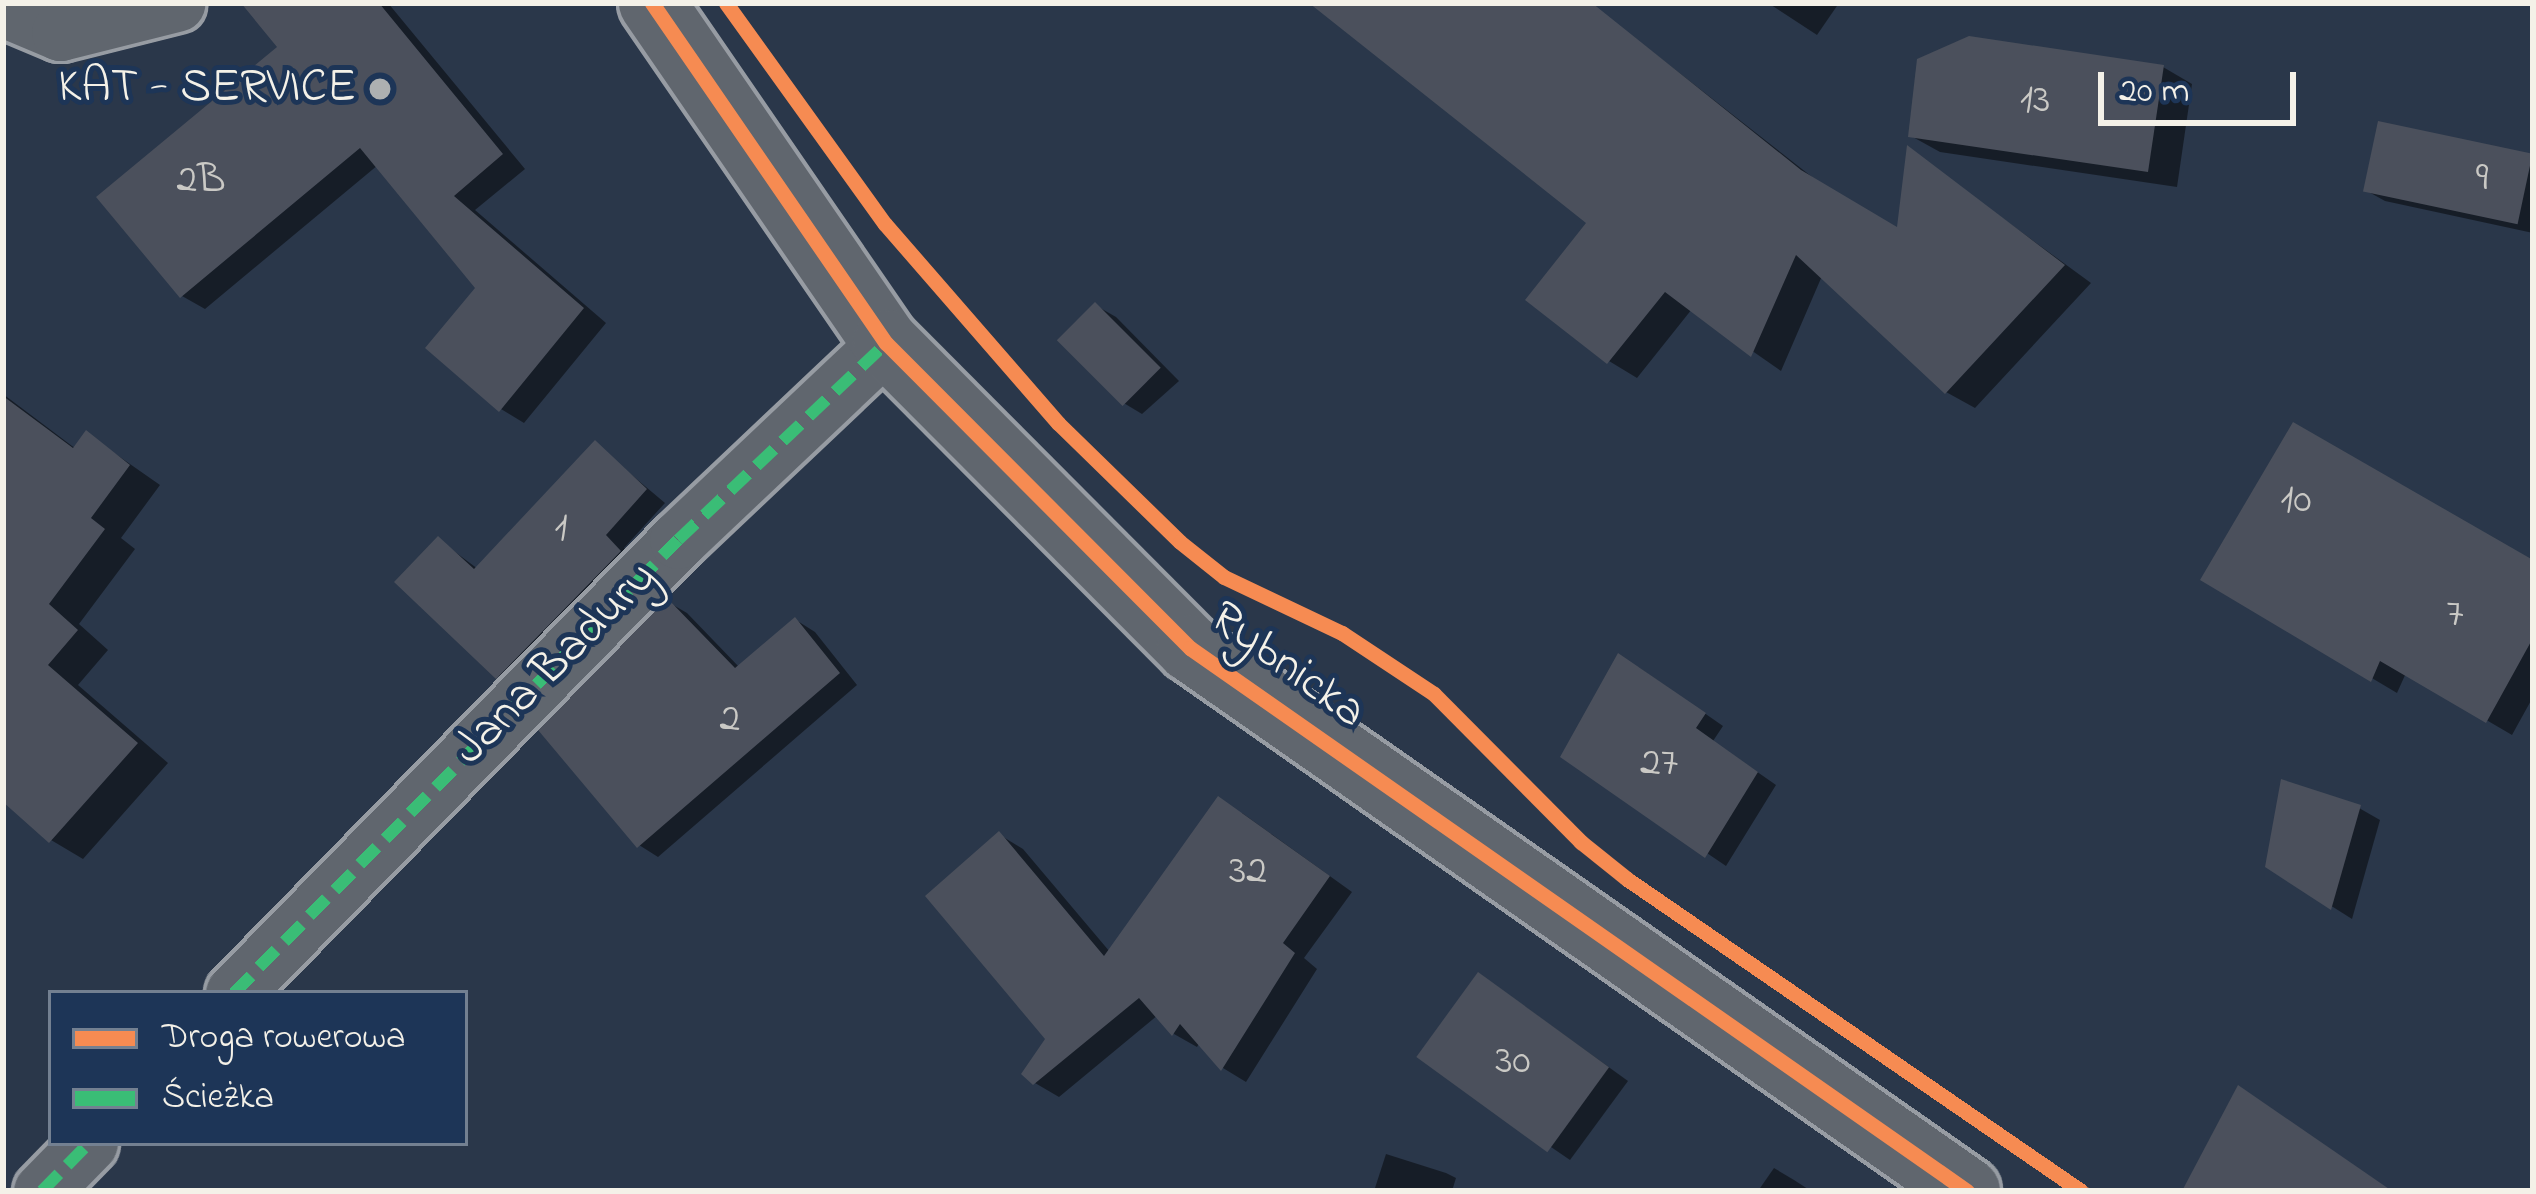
<!DOCTYPE html>
<html>
<head>
<meta charset="utf-8">
<style>
  body { margin:0 }
  #map { position:relative; width:2536px; height:1194px; overflow:hidden; background:#2a374a; font-family:"Indie Flower",sans-serif }
  div>[style] { position:absolute }
  .shadow>* { inset:0; background:#0007 }
  .building>* { inset:0; background:#4b505c; transform-origin:0 0 }
  .roads { filter:drop-shadow(3px 0 #979ca3) drop-shadow(-3px 0 #979ca3) drop-shadow(0 3px #979ca3) drop-shadow(0 -3px #979ca3) }
  .street>* { height:57px; margin:-28.5px; padding:0 28.5px; transform-origin:28.5px; border-radius:28.5px; background:#60666e }
  .secondary>* { height:66px; margin:-33px; padding:0 33px; transform-origin:33px; border-radius:33px; background:#60666e }
  .quiet>* { height:12px; margin-top:-6px; transform-origin:0; background:repeating-linear-gradient(90deg,#3abd76 0 24px,transparent 0 36px) }
  .cycleway>* { height:15px; margin:-7.5px; padding:0 7.5px; transform-origin:7.5px; border-radius:7.5px; background:#f68b52 }
  .dots>* { width:33px; height:33px; translate:-50% -50%; box-sizing:border-box; border:6px solid #1d3557; border-radius:50% }
  span { translate:-50% -50%; white-space:nowrap; text-align:center; line-height:1.15; -webkit-text-stroke:10px #1d3557; paint-order:stroke }
  .number-label { font-size:42px; color:#cac9c5 }
  .number-label span { -webkit-text-stroke-width:0 }
  .poi-label { font-size:48px; color:#f4f1e8 }
  .right { translate:-100% -50%; text-align:right }
  .street-label { font-size:48px; color:#f4f1e8 }
  .frame { position:absolute; inset:0; border:6px solid #f4f1e8; pointer-events:none }
  .legend { position:absolute; left:48px; top:990px; width:420px; height:156px; box-sizing:border-box; background:#1d3557; border:3px solid #738091; margin:0; padding:15px 21px; list-style:none; font-size:36px; color:#f4f1e8 }
  .legend li { display:flex; align-items:center; gap:24px; height:60px }
  .legend b { width:60px; border:3px solid #738091 }
  .scale { position:absolute; left:2098px; top:72px; width:198px; height:54px; box-sizing:border-box; border:6px solid #f4f1e8; border-top:0; padding-left:15px; font-size:36px; line-height:42px; white-space:nowrap; color:#f4f1e8; -webkit-text-stroke:9px #1d3557; paint-order:stroke }
</style>
</head>
<body>
<div id="map">
  <div class="shadow">
    <div style="clip-path:polygon(286px 3px,388px 3px,525px 169px,475px 210px,606px 323px,524px 423px,501px 409px,479px 288px,378px 165px,205px 309px,182px 296px,281px 47px)"></div>
    <div style="clip-path:polygon(1333px 3px,1590px 3px,1830px 191px,1899px 232px,1909px 150px,2091px 283px,1975px 408px,1946px 392px,1822px 276px,1781px 371px,1692px 309px,1637px 378px,1609px 361px,1590px 223px)"></div>
    <div style="clip-path:polygon(1768px 3px,1839px 3px,1817px 35px)"></div>
    <div style="clip-path:polygon(2163px 67px,2192px 84px,2177px 187px,1940px 152px,1911px 136px)"></div>
    <div style="clip-path:polygon(2533px 156px,2533px 233px,2385px 201px,2367px 191px)"></div>
    <div style="clip-path:polygon(1095px 305px,1116px 317px,1179px 381px,1142px 414px,1122px 402px)"></div>
    <div style="clip-path:polygon(3px 394px,76px 449px,87px 434px,160px 485px,121px 538px,135px 549px,79px 624px,108px 650px,78px 685px,168px 763px,83px 859px,51px 840px,3px 798px)"></div>
    <div style="clip-path:polygon(595px 444px,665px 503px,624px 548px,640px 564px,518px 688px,498px 676px,439px 540px,478px 569px)"></div>
    <div style="clip-path:polygon(2533px 563px,2533px 697px,2512px 735px,2406px 673px,2397px 693px,2205px 579px)"></div>
    <div style="clip-path:polygon(668px 602px,687px 613px,740px 668px,796px 620px,815px 632px,857px 685px,658px 857px,639px 845px)"></div>
    <div style="clip-path:polygon(1638px 667px,1723px 726px,1713px 741px,1776px 785px,1726px 866px,1564px 756px)"></div>
    <div style="clip-path:polygon(2359px 808px,2380px 820px,2352px 919px,2268px 866px)"></div>
    <div style="clip-path:polygon(1242px 813px,1352px 892px,1304px 958px,1317px 969px,1246px 1082px,1223px 1068px,1200px 1042px,1197px 1047px,1174px 1034px,1158px 1015px,1059px 1097px,1035px 1083px,1049px 1039px,1000px 835px,1023px 849px,1110px 952px)"></div>
    <div style="clip-path:polygon(1499px 988px,1628px 1081px,1570px 1160px,1420px 1057px)"></div>
    <div style="clip-path:polygon(1386px 1154px,1446px 1173px,1456px 1178px,1452px 1191px,1374px 1191px)"></div>
    <div style="clip-path:polygon(1774px 1168px,1794px 1180px,1811px 1191px,1758px 1191px)"></div>
  </div>
  <div class="building">
    <div style="clip-path:polygon(241px 3px,379px 3px,503px 154px,454px 196px,584px 308px,499px 412px,425px 348px,475px 288px,360px 148px,180px 298px,96px 197px,277px 47px)"></div>
    <div style="clip-path:polygon(1309px 3px,1592px 3px,1801px 170px,1897px 227px,1907px 145px,2065px 265px,1945px 394px,1796px 255px,1751px 357px,1665px 292px,1607px 364px,1525px 300px,1586px 223px)"></div>
    <div style="clip-path:polygon(1969px 36px,2164px 65px,2148px 172px,1908px 137px,1917px 59px)"></div>
    <div style="left:2378px;top:121px;width:158px;height:72px;rotate:12deg"></div>
    <div style="left:1095px;top:302px;width:93px;height:54px;rotate:45deg"></div>
    <div style="clip-path:polygon(3px 396px,73px 448px,86px 430px,130px 465px,91px 518px,105px 529px,49px 604px,78px 630px,48px 665px,138px 743px,49px 843px,3px 802px)"></div>
    <div style="clip-path:polygon(2293px 422px,2533px 560px,2533px 638px,2486px 723px,2380px 661px,2371px 682px,2200px 580px)"></div>
    <div style="clip-path:polygon(595px 440px,647px 489px,606px 535px,621px 551px,496px 679px,394px 582px,438px 536px,474px 569px)"></div>
    <div style="clip-path:polygon(667px 598px,735px 668px,795px 617px,840px 673px,637px 848px,538px 730px)"></div>
    <div style="clip-path:polygon(1618px 653px,1706px 713px,1696px 728px,1758px 772px,1705px 858px,1560px 757px)"></div>
    <div style="clip-path:polygon(2281px 779px,2361px 805px,2331px 910px,2265px 867px)"></div>
    <div style="clip-path:polygon(1218px 796px,1330px 876px,1283px 943px,1295px 953px,1221px 1071px,1180px 1024px,1172px 1036px,1139px 998px,1033px 1085px,1021px 1074px,1045px 1039px,925px 896px,999px 831px,1104px 956px)"></div>
    <div style="left:1478px;top:972px;width:162px;height:105px;rotate:36deg"></div>
    <div style="clip-path:polygon(2238px 1085px,2392px 1191px,2182px 1191px)"></div>
  </div>
  <div class="roads">
    <div class="street">
      <div style="left:3px;top:8px;width:62px;rotate:22.8deg"></div>
      <div style="left:60px;top:32px;width:120px;rotate:-14deg"></div>
      <div style="left:234px;top:993px;width:634px;rotate:-45.57deg"></div>
      <div style="left:678px;top:540px;width:286px;rotate:-43.4deg"></div>
      <div style="left:42px;top:1191px;width:67px;rotate:-45.6deg"></div>
    </div>
    <div class="secondary">
      <div style="left:652px;top:3px;width:413px;rotate:55.5deg"></div>
      <div style="left:886px;top:343px;width:431px;rotate:45.1deg"></div>
      <div style="left:1190px;top:648px;width:948px;rotate:34.95deg"></div>
    </div>
  </div>
  <div class="quiet">
    <div style="left:234px;top:993px;width:634px;rotate:-45.57deg"></div>
    <div style="left:678px;top:540px;width:286px;rotate:-43.4deg"></div>
    <div style="left:42px;top:1191px;width:67px;rotate:-45.6deg"></div>
  </div>
  <div class="cycleway">
    <div style="left:652px;top:3px;width:413px;rotate:55.5deg"></div>
    <div style="left:886px;top:343px;width:431px;rotate:45.1deg"></div>
    <div style="left:1190px;top:648px;width:948px;rotate:34.95deg"></div>
    <div style="left:726px;top:3px;width:272px;rotate:54.3deg"></div>
    <div style="left:885px;top:224px;width:264px;rotate:49deg"></div>
    <div style="left:1058px;top:423px;width:170px;rotate:44.3deg"></div>
    <div style="left:1180px;top:542px;width:56px;rotate:38.5deg"></div>
    <div style="left:1224px;top:577px;width:131px;rotate:25.4deg"></div>
    <div style="left:1342px;top:633px;width:110px;rotate:33.5deg"></div>
    <div style="left:1434px;top:694px;width:209px;rotate:45.2deg"></div>
    <div style="left:1581px;top:842px;width:59px;rotate:38.8deg"></div>
    <div style="left:1627px;top:879px;width:551px;rotate:34.5deg"></div>
  </div>
  <div class="dots">
    <div style="left:380px;top:89px;background:#adb0b1"></div>
  </div>
  <div class="number-label">
    <span style="left:2035px;top:101px">13</span>
    <span style="left:2482px;top:179px">9</span>
    <span style="left:201px;top:181px">2B</span>
    <span style="left:2296px;top:501px">10</span>
    <span style="left:561px;top:529px">1</span>
    <span style="left:2455px;top:615px">7</span>
    <span style="left:730px;top:720px">2</span>
    <span style="left:1659px;top:764px">27</span>
    <span style="left:1248px;top:872px">32</span>
    <span style="left:1513px;top:1062px">30</span>
  </div>
  <div class="poi-label">
    <span class="right" style="left:356px;top:89px">KAT - SERVICE</span>
  </div>
  <div class="street-label">
    <span style="left:556px;top:664px;rotate:-45deg">Jana Badury</span>
    <span style="left:1287px;top:666px;rotate:36deg">Rybnicka</span>
  </div>
  <div class="frame"></div>
  <ul class="legend">
  <li><b style="height:15px;background:#f68b52"></b>Droga rowerowa</li>
  <li><b style="height:15px;background:#3abd76"></b>Ścieżka</li>
  </ul>
  <div class="scale">20 m</div>
</div>
</body>
</html>
